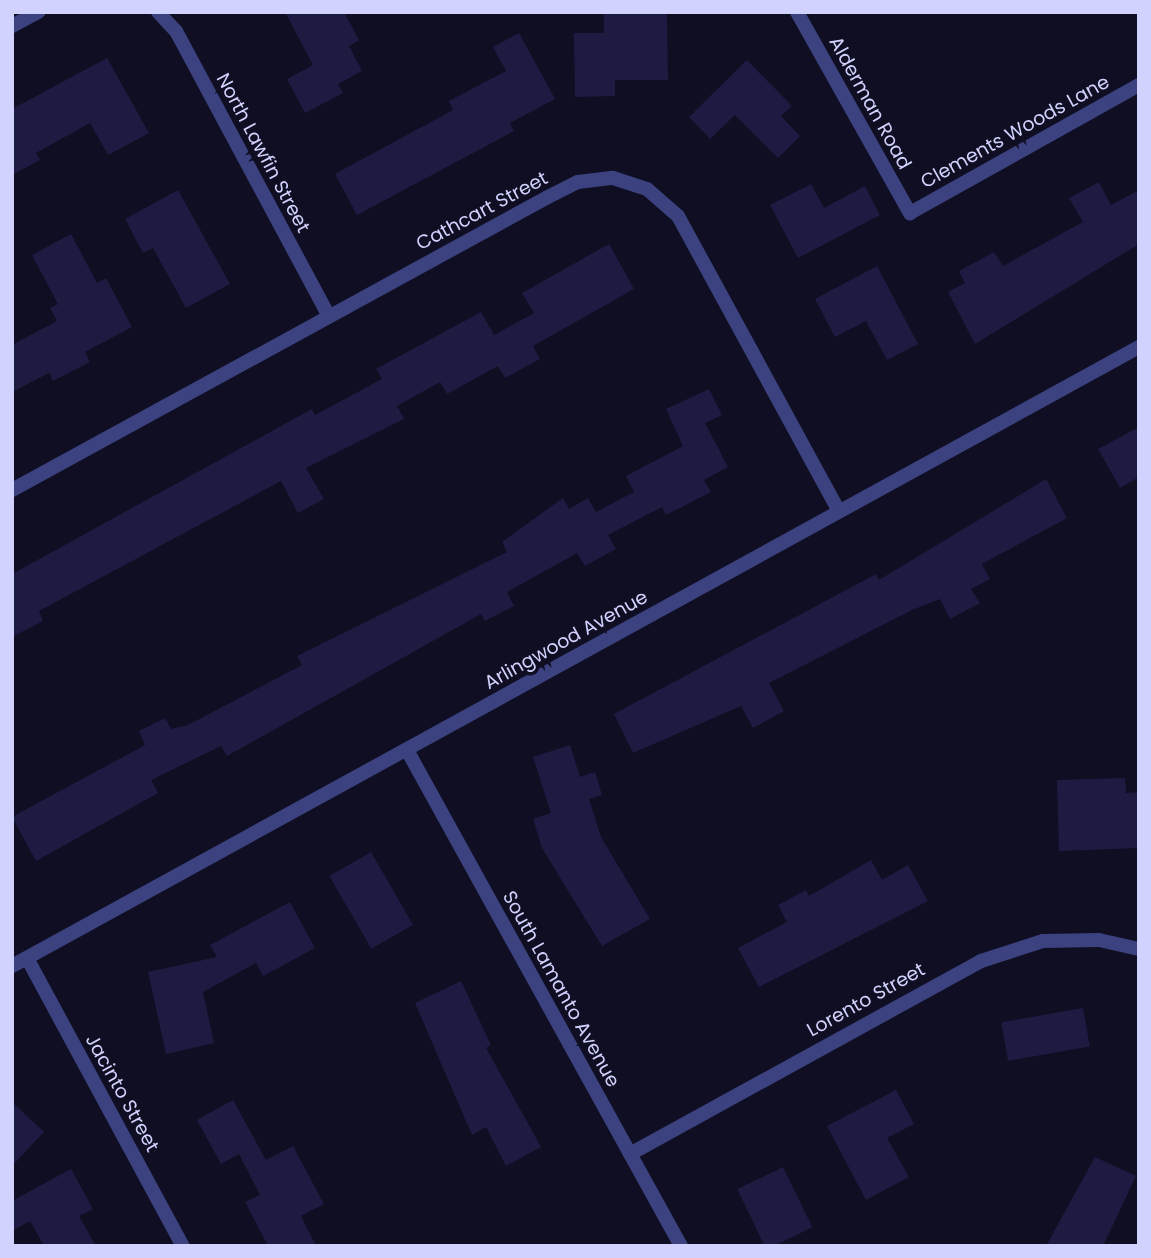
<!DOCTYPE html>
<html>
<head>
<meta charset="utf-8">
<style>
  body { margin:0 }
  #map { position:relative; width:1151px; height:1258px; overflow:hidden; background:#0f0e22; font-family:Poppins,sans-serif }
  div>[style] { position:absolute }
  .building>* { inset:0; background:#1e1b42; transform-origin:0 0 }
  .minor>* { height:14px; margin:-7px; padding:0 7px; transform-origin:7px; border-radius:7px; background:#3b427f }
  span { translate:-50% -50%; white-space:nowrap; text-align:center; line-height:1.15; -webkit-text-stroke:7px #0f0e22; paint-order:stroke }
  .street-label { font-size:19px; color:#d1d2fd }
  .frame { position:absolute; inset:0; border:14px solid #d1d2fd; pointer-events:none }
</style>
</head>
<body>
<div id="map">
  <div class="building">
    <div style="clip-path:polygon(285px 12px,344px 12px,359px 40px,349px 46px,362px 71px,338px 84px,343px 93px,305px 113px,287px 79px,313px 65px)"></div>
    <div style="clip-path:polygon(604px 12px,667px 12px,668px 80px,615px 80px,615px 96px,575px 97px,574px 33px,604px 33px)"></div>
    <div style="clip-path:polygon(519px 33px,555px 99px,510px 123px,514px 131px,357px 215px,335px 174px,453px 110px,449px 101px,506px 71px,493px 47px)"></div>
    <div style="clip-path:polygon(107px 58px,149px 133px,108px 155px,90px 123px,36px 153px,40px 160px,12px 175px,12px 109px)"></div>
    <div style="clip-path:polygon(747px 60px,792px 106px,781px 116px,800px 136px,778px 158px,735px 115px,710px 139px,689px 117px)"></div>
    <div style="clip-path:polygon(1099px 182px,1111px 205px,1139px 190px,1139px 244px,975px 344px,948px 292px,965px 283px,959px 271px,994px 252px,1003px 266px,1083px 222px,1069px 198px)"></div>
    <div style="clip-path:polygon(811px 184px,824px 208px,865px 186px,880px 215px,798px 258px,770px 205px)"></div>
    <div style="clip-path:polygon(178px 190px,230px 284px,186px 308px,153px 248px,143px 253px,125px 219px)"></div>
    <div style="clip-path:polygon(71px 234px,97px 283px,106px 278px,132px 327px,85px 352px,90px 362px,53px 381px,49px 373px,12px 392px,12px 345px,57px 321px,50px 308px,58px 304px,32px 255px)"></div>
    <div style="clip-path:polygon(609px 244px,634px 289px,533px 346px,540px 359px,505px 378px,498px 366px,447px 394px,440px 382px,397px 406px,404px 419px,306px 468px,324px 499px,298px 513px,281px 481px,39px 611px,43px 621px,12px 637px,12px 574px,312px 409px,315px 415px,382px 379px,376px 369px,481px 312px,494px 335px,534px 313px,522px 293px)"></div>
    <div style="clip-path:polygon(877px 266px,918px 344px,887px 360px,866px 321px,835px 337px,815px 299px)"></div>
    <div style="clip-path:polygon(709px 389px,722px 415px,705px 423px,728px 467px,704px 480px,711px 492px,666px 515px,662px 507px,608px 535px,616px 549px,585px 566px,577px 553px,507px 592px,514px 606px,485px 621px,481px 614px,227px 756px,221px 746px,151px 780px,158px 793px,36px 861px,12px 817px,145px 745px,139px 731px,165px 718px,171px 729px,188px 725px,302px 665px,297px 656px,507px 552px,502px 542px,563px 498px,569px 509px,588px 498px,596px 512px,634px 492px,626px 476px,683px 446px,666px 409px)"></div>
    <div style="clip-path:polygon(1139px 427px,1139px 477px,1120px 488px,1098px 449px)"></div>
    <div style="clip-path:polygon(1046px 479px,1067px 518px,982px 564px,990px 579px,971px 589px,980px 603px,950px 619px,940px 599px,912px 610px,769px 683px,784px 711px,753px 728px,741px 706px,633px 753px,614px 714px,876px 574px,879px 580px)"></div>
    <div style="clip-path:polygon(570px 745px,580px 777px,595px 772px,602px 795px,589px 799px,601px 837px,650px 919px,602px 946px,542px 848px,533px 819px,551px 813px,533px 757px)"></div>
    <div style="clip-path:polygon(1125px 778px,1126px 793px,1139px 792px,1139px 848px,1059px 851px,1057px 780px)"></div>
    <div style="left:371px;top:852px;width:84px;height:48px;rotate:60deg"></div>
    <div style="clip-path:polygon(871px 860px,882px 880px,908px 865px,928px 901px,759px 987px,738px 948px,787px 922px,778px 905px,806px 890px,809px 896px)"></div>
    <div style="clip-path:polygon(290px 902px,315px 948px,263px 976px,256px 963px,203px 992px,214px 1043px,166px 1054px,148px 972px,217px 957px,210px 945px)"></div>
    <div style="clip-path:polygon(461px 981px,491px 1045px,486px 1048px,541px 1147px,506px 1166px,486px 1127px,472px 1135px,415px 1003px)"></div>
    <div style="left:1083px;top:1008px;width:39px;height:83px;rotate:80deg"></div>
    <div style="clip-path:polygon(896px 1090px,914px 1124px,887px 1138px,909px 1177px,866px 1200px,827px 1126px)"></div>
    <div style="clip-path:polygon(233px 1100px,266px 1160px,293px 1146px,324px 1204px,301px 1216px,316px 1246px,268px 1246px,245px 1202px,260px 1195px,239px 1154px,221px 1164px,197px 1120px)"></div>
    <div style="clip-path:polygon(12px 1102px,44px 1132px,12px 1166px)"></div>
    <div style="clip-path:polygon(1095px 1157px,1136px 1176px,1103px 1246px,1046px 1246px)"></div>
    <div style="left:783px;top:1167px;width:67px;height:51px;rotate:64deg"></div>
    <div style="clip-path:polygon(71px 1169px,93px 1209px,79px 1216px,96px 1246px,44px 1246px,30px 1221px,12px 1231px,12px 1201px)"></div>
  </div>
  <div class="minor">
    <div style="left:158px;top:12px;width:26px;rotate:47deg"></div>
    <div style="left:176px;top:31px;width:323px;rotate:61.8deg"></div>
    <div style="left:797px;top:12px;width:231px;rotate:60.7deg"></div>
    <div style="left:910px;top:213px;width:262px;rotate:-29.2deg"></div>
    <div style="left:12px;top:26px;width:30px;rotate:-28deg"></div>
    <div style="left:12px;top:490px;width:609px;rotate:-28.67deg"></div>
    <div style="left:546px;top:198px;width:36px;rotate:-27deg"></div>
    <div style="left:578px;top:182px;width:35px;rotate:-7deg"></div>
    <div style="left:613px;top:178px;width:36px;rotate:18deg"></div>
    <div style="left:647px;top:189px;width:41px;rotate:41.1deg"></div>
    <div style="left:678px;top:216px;width:336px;rotate:61.4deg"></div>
    <div style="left:407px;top:750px;width:567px;rotate:61.08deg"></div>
    <div style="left:27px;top:958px;width:328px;rotate:61.6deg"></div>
    <div style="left:12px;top:966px;width:1286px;rotate:-28.78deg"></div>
    <div style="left:630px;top:1154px;width:401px;rotate:-28.8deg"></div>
    <div style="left:981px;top:961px;width:65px;rotate:-17.9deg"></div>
    <div style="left:1043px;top:941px;width:56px;rotate:-1deg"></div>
    <div style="left:1099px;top:940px;width:41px;rotate:12.7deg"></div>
  </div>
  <div class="street-label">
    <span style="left:870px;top:103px;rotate:61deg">Alderman Road</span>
    <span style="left:1015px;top:132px;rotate:-29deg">Clements Woods Lane</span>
    <span style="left:263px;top:153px;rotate:62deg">North Lawfin Street</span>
    <span style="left:482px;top:211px;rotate:-28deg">Cathcart Street</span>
    <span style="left:566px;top:640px;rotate:-29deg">Arlingwood Avenue</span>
    <span style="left:561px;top:989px;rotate:61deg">South Lamanto Avenue</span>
    <span style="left:866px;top:1000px;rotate:-29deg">Lorento Street</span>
    <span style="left:122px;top:1093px;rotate:61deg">Jacinto Street</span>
  </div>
  <div class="frame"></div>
</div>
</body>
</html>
